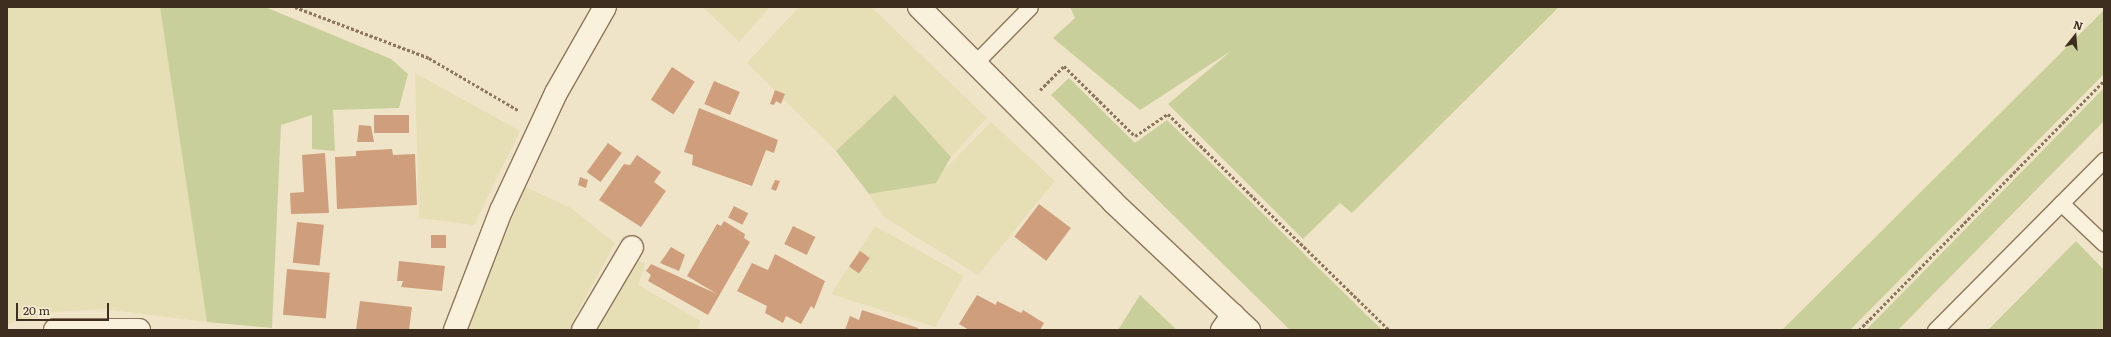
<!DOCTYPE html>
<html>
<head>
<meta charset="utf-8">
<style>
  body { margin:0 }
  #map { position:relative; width:2111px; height:337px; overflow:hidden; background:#f0e4c8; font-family:Literata,serif }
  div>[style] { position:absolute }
  .farmland>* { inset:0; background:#e6deb5 }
  .green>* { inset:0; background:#c9cf9b }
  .building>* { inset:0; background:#cf9f7d; transform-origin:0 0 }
  .path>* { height:2.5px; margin-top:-1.25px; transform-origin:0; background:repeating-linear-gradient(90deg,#8d765c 0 3px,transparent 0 5px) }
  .roads { filter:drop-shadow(1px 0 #8d765c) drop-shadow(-1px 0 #8d765c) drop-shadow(0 1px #8d765c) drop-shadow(0 -1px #8d765c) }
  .service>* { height:15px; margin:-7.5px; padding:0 7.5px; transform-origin:7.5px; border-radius:7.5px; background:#faf1dc }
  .minor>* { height:22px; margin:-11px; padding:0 11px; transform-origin:11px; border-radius:11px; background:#faf1dc }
  .tertiary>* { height:22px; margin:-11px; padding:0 11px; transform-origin:11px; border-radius:11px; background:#faf1dc }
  span { translate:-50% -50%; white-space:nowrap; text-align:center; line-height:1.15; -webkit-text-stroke:3px #f7eed8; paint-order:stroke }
  .frame { position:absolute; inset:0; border:8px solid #3d2e20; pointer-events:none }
  .north { position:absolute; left:2055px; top:16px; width:40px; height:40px; -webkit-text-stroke:3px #f7eed8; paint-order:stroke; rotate:17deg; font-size:11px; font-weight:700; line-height:16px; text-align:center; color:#3d2e20 }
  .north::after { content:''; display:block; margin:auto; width:14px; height:18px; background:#3d2e20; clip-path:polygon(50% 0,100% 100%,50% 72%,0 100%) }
  .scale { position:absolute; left:16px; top:303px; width:93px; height:18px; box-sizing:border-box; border:2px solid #3d2e20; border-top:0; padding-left:5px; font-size:12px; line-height:14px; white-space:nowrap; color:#3d2e20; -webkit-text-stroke:3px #f7eed8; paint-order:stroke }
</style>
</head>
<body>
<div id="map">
  <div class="farmland">
    <div style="clip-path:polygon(7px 7px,160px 7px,207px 322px,103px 309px,55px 312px,7px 324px)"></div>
    <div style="clip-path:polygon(703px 7px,770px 7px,739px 42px)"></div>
    <div style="clip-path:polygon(799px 7px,871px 7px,987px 118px,951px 157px,895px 95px,836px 151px,747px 63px)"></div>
    <div style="clip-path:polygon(415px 73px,520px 131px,474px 225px,419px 218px)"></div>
    <div style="clip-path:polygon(991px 122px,1055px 181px,978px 275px,884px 217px,869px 194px,936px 183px,943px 171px)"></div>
    <div style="clip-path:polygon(525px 187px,571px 208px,615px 243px,568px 330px,467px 330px)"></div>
    <div style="clip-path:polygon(875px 226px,964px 276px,935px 327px,831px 294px)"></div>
    <div style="clip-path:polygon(635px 257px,645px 264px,638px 285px,701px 321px,697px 330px,593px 330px)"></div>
  </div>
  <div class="green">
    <div style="clip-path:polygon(160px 7px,265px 7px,391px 59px,408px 74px,399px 108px,333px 110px,335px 151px,312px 149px,312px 115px,281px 125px,272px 328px,207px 322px)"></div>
    <div style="clip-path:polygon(1070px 7px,1559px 7px,1352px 213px,1340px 203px,1303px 239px,1168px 104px,1231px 51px,1140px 110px,1053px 38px,1075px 18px)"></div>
    <div style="clip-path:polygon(2104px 10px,2104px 74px,1850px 330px,1782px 330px)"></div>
    <div style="clip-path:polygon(1069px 78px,1135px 143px,1167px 120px,1382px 330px,1290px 330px,1051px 95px)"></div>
    <div style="clip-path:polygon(2104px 88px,2104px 121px,1898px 330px,1866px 330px)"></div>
    <div style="clip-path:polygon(895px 95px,951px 157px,936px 183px,869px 194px,836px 151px)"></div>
    <div style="clip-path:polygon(2076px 241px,2104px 270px,2104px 330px,1988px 330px)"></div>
    <div style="clip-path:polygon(1140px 295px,1177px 330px,1118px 330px)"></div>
  </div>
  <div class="building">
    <div style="left:672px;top:67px;width:27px;height:39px;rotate:33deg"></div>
    <div style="left:714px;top:81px;width:28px;height:25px;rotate:23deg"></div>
    <div style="clip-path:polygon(775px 90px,785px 94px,781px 104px,776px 101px,774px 105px,770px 104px)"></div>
    <div style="clip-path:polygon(699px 108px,778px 140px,774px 153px,766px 150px,752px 186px,692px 165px,693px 155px,684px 152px)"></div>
    <div style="left:409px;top:115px;width:18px;height:35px;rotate:90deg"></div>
    <div style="clip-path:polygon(359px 125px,371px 126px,374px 142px,357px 142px)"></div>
    <div style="left:608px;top:143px;width:17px;height:36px;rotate:36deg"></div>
    <div style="clip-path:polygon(392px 149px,393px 155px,415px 154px,417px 205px,337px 209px,335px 157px,356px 156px,356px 151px)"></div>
    <div style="clip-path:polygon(325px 153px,329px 213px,291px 214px,290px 193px,304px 192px,302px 155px)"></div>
    <div style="clip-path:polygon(637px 155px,661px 172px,654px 182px,666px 191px,641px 227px,599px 200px,624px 164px,630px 165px)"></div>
    <div style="clip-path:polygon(580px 177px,588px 180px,586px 188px,578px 185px)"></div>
    <div style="clip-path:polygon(775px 180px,780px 181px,776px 191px,771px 189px)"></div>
    <div style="left:1039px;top:204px;width:40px;height:41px;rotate:37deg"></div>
    <div style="left:734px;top:206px;width:16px;height:13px;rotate:27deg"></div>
    <div style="clip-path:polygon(724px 221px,745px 234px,744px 238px,750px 242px,708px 315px,648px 281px,651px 275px,646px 271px,651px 264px,717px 294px,687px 276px,717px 224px,721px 226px)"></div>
    <div style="left:297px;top:222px;width:27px;height:41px;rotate:6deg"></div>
    <div style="left:793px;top:226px;width:25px;height:20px;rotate:26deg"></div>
    <div style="left:431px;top:235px;width:15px;height:13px"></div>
    <div style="clip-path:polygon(671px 247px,685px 255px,679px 271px,660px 263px)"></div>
    <div style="left:860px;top:251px;width:12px;height:19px;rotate:35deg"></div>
    <div style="clip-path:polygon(775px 254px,825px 281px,814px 309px,811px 306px,801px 324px,786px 316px,783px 323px,765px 313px,767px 306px,737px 291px,752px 263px,768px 270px)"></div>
    <div style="clip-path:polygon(399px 261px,445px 266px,442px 291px,401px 287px,403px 281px,397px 281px)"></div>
    <div style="left:287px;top:269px;width:43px;height:46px;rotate:5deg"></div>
    <div style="clip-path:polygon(977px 295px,996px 305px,997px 301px,1021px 313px,1023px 310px,1044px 323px,1040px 330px,969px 330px,959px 324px)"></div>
    <div style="clip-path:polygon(360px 301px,412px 307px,409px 330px,356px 330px)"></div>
    <div style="clip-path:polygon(862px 310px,918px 328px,917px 330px,845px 330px,850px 316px,859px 320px)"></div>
  </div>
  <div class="path">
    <div style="left:295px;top:7px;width:143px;rotate:20.8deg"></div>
    <div style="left:429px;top:58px;width:103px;rotate:30.3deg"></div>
    <div style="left:1040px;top:90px;width:34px;rotate:-45deg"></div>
    <div style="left:1064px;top:66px;width:100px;rotate:44.6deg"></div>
    <div style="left:1135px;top:136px;width:40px;rotate:-34deg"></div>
    <div style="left:1168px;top:114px;width:309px;rotate:44.3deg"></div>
    <div style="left:1859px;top:330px;width:349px;rotate:-45.5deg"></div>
  </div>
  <div class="roads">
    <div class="service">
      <div style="left:975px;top:63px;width:78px;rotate:-45.5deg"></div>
      <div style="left:2061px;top:203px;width:59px;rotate:43.6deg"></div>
      <div style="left:1935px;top:330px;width:240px;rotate:-45.2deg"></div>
    </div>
    <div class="minor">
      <div style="left:55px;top:330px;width:84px"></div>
      <div style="left:455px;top:330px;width:128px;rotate:-68.9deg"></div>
      <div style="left:501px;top:211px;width:130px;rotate:-65deg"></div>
      <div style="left:556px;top:93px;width:99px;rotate:-60.3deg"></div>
      <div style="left:583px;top:330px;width:96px;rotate:-59.4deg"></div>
      <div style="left:1222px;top:330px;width:19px;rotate:-55deg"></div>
    </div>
    <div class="tertiary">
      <div style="left:919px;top:7px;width:275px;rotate:45.1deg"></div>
      <div style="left:1113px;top:202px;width:187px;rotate:43.3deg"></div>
    </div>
  </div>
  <div class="frame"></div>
  <div class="north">N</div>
  <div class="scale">20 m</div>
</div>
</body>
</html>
